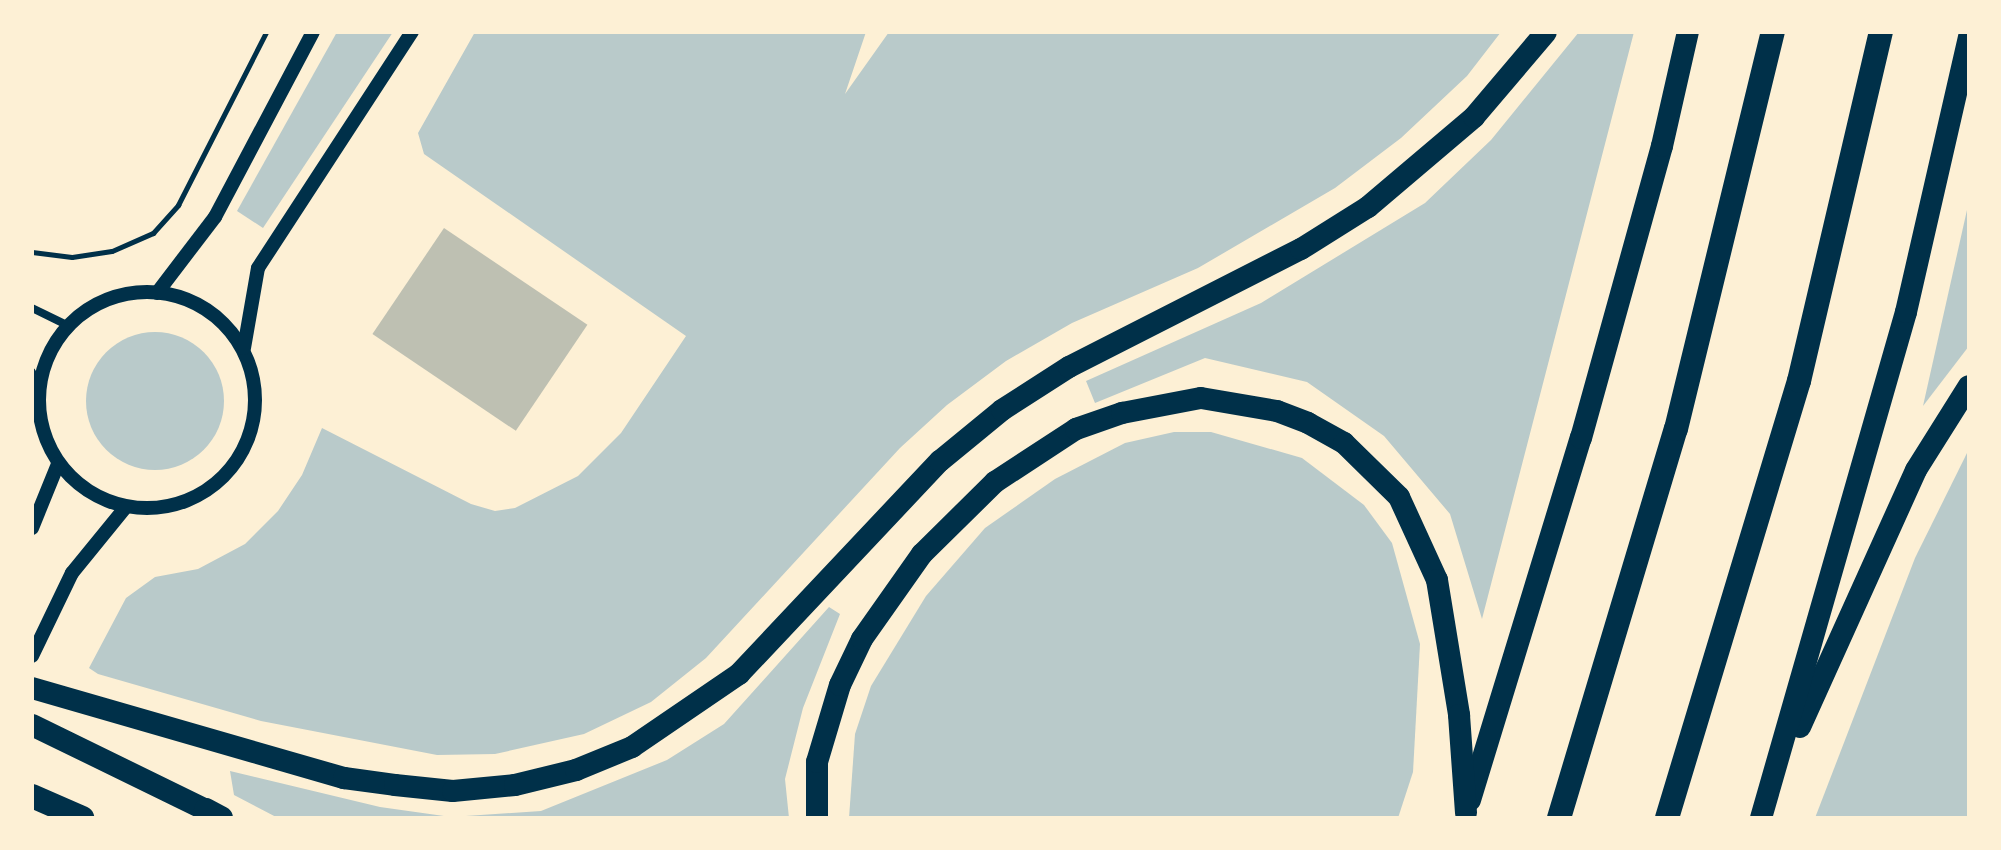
<!DOCTYPE html>
<html>
<head>
<meta charset="utf-8">
<style>
  body { margin:0 }
  #map { position:relative; width:2001px; height:850px; overflow:hidden; background:#fdf0d5; font-family:Lato,sans-serif }
  div>[style] { position:absolute }
  .green>* { inset:0; background:#b9caca }
  .round { border-radius:50% }
  .building>* { inset:0; background:#bec0b2; transform-origin:0 0 }
  .path>* { height:5px; margin:-2.5px; padding:0 2.5px; transform-origin:2.5px; border-radius:2.5px; background:#003049 }
  .minor>* { height:8px; margin:-4px; padding:0 4px; transform-origin:4px; border-radius:4px; background:#003049 }
  .tertiary>* { height:14px; margin:-7px; padding:0 7px; transform-origin:7px; border-radius:7px; background:#003049 }
  .tertiary>.ring { margin:-7px; padding:0; box-sizing:content-box; background:none; border:14px solid #003049; border-radius:50% }
  .trunk>* { height:22px; margin:-11px; padding:0 11px; transform-origin:11px; border-radius:11px; background:#003049 }
  .motorway>* { height:24px; margin:-12px; padding:0 12px; transform-origin:12px; border-radius:12px; background:#003049 }
  span { translate:-50% -50%; white-space:nowrap; text-align:center; line-height:1.15; -webkit-text-stroke:8px #fdf0d5; paint-order:stroke }
  .frame { position:absolute; inset:0; border:34px solid #fdf0d5; pointer-events:none }
</style>
</head>
<body>
<div id="map">
  <div class="green">
    <div style="clip-path:polygon(337px 32px,393px 32px,263px 228px,237px 211px)"></div>
    <div style="clip-path:polygon(475px 32px,866px 32px,845px 94px,889px 32px,1501px 32px,1467px 76px,1401px 138px,1335px 188px,1198px 268px,1072px 323px,1006px 361px,947px 405px,900px 448px,706px 658px,651px 702px,584px 734px,495px 754px,437px 755px,261px 721px,98px 674px,89px 668px,126px 598px,155px 577px,198px 569px,245px 544px,278px 511px,302px 475px,322px 428px,471px 504px,495px 511px,515px 508px,578px 476px,621px 433px,686px 336px,424px 154px,418px 133px)"></div>
    <div style="clip-path:polygon(1579px 32px,1634px 32px,1482px 619px,1450px 514px,1384px 436px,1307px 382px,1205px 358px,1095px 403px,1086px 381px,1261px 303px,1425px 203px,1491px 140px)"></div>
    <div style="clip-path:polygon(1969px 201px,1969px 346px,1923px 406px)"></div>
    <div class="round" style="left:86px;top:332px;width:138px;height:138px"></div>
    <div style="clip-path:polygon(1174px 432px,1211px 432px,1302px 458px,1364px 505px,1392px 543px,1420px 644px,1413px 772px,1398px 818px,849px 818px,855px 734px,871px 686px,926px 596px,985px 528px,1055px 479px,1125px 443px)"></div>
    <div style="clip-path:polygon(1969px 449px,1969px 818px,1815px 818px,1915px 558px)"></div>
    <div style="clip-path:polygon(829px 607px,840px 614px,803px 708px,785px 779px,789px 818px,278px 818px,234px 795px,230px 771px,380px 807px,451px 817px,541px 811px,667px 760px,724px 724px)"></div>
  </div>
  <div class="building">
    <div style="left:444px;top:228px;width:173px;height:128px;rotate:34deg"></div>
  </div>
  <div class="path">
    <div style="left:32px;top:252px;width:40px;rotate:7.1deg"></div>
    <div style="left:72px;top:257px;width:40px;rotate:-8.5deg"></div>
    <div style="left:112px;top:251px;width:45px;rotate:-23.7deg"></div>
    <div style="left:153px;top:233px;width:38px;rotate:-48deg"></div>
    <div style="left:178px;top:205px;width:194px;rotate:-63deg"></div>
  </div>
  <div class="minor">
    <div style="left:32px;top:308px;width:39px;rotate:26deg"></div>
    <div style="left:32px;top:372px;width:18px;rotate:71deg"></div>
  </div>
  <div class="tertiary">
    <div class="ring" style="left:39px;top:292px;width:202px;height:202px"></div>
    <div style="left:157px;top:293px;width:96px;rotate:-52.7deg"></div>
    <div style="left:215px;top:217px;width:209px;rotate:-62.1deg"></div>
    <div style="left:244px;top:348px;width:81px;rotate:-80.1deg"></div>
    <div style="left:258px;top:268px;width:282px;rotate:-56.9deg"></div>
    <div style="left:32px;top:528px;width:69px;rotate:-67.9deg"></div>
    <div style="left:32px;top:656px;width:92px;rotate:-64.3deg"></div>
    <div style="left:72px;top:573px;width:84px;rotate:-50.8deg"></div>
  </div>
  <div class="trunk">
    <div style="left:32px;top:688px;width:325px;rotate:16.1deg"></div>
    <div style="left:344px;top:778px;width:51px;rotate:7.8deg"></div>
    <div style="left:395px;top:785px;width:58px;rotate:5.9deg"></div>
    <div style="left:453px;top:791px;width:62px;rotate:-5.5deg"></div>
    <div style="left:515px;top:785px;width:63px;rotate:-13.8deg"></div>
    <div style="left:576px;top:770px;width:61px;rotate:-22.3deg"></div>
    <div style="left:632px;top:747px;width:130px;rotate:-34.3deg"></div>
    <div style="left:739px;top:674px;width:293px;rotate:-46.7deg"></div>
    <div style="left:940px;top:461px;width:80px;rotate:-39.4deg"></div>
    <div style="left:1002px;top:410px;width:80px;rotate:-32.7deg"></div>
    <div style="left:1069px;top:367px;width:260px;rotate:-27deg"></div>
    <div style="left:1301px;top:249px;width:79px;rotate:-32.1deg"></div>
    <div style="left:1368px;top:207px;width:139px;rotate:-40.3deg"></div>
    <div style="left:1474px;top:117px;width:111px;rotate:-49.7deg"></div>
    <div style="left:32px;top:725px;width:194px;rotate:26deg"></div>
    <div style="left:1800px;top:727px;width:282px;rotate:-65.7deg"></div>
    <div style="left:1916px;top:470px;width:99px;rotate:-57.8deg"></div>
    <div style="left:1470px;top:800px;width:379px;rotate:-73deg"></div>
    <div style="left:1581px;top:438px;width:303px;rotate:-74.5deg"></div>
    <div style="left:1662px;top:146px;width:117px;rotate:-77.2deg"></div>
    <div style="left:817px;top:818px;width:56px;rotate:-90deg"></div>
    <div style="left:817px;top:762px;width:80px;rotate:-73.4deg"></div>
    <div style="left:840px;top:685px;width:51px;rotate:-64.4deg"></div>
    <div style="left:862px;top:639px;width:104px;rotate:-54.8deg"></div>
    <div style="left:922px;top:554px;width:103px;rotate:-44.6deg"></div>
    <div style="left:995px;top:482px;width:97px;rotate:-33.2deg"></div>
    <div style="left:1076px;top:429px;width:49px;rotate:-19.2deg"></div>
    <div style="left:1122px;top:413px;width:80px;rotate:-10.8deg"></div>
    <div style="left:1201px;top:398px;width:77px;rotate:9.7deg"></div>
    <div style="left:1277px;top:411px;width:33px;rotate:21deg"></div>
    <div style="left:1308px;top:423px;width:41px;rotate:29.1deg"></div>
    <div style="left:1344px;top:443px;width:77px;rotate:44.5deg"></div>
    <div style="left:1399px;top:497px;width:91px;rotate:65.4deg"></div>
    <div style="left:1437px;top:580px;width:137px;rotate:80.7deg"></div>
    <div style="left:1459px;top:715px;width:98px;rotate:85.9deg"></div>
    <div style="left:1761px;top:818px;width:526px;rotate:-74.01deg"></div>
    <div style="left:1906px;top:312px;width:282px;rotate:-77.1deg"></div>
  </div>
  <div class="motorway">
    <div style="left:32px;top:796px;width:55px;rotate:23.7deg"></div>
    <div style="left:206px;top:810px;width:17px;rotate:28deg"></div>
    <div style="left:1559px;top:818px;width:406px;rotate:-73.3deg"></div>
    <div style="left:1676px;top:429px;width:409px;rotate:-76.3deg"></div>
    <div style="left:1667px;top:818px;width:457px;rotate:-73.2deg"></div>
    <div style="left:1799px;top:381px;width:359px;rotate:-76.8deg"></div>
  </div>
  <div class="frame"></div>
</div>
</body>
</html>
